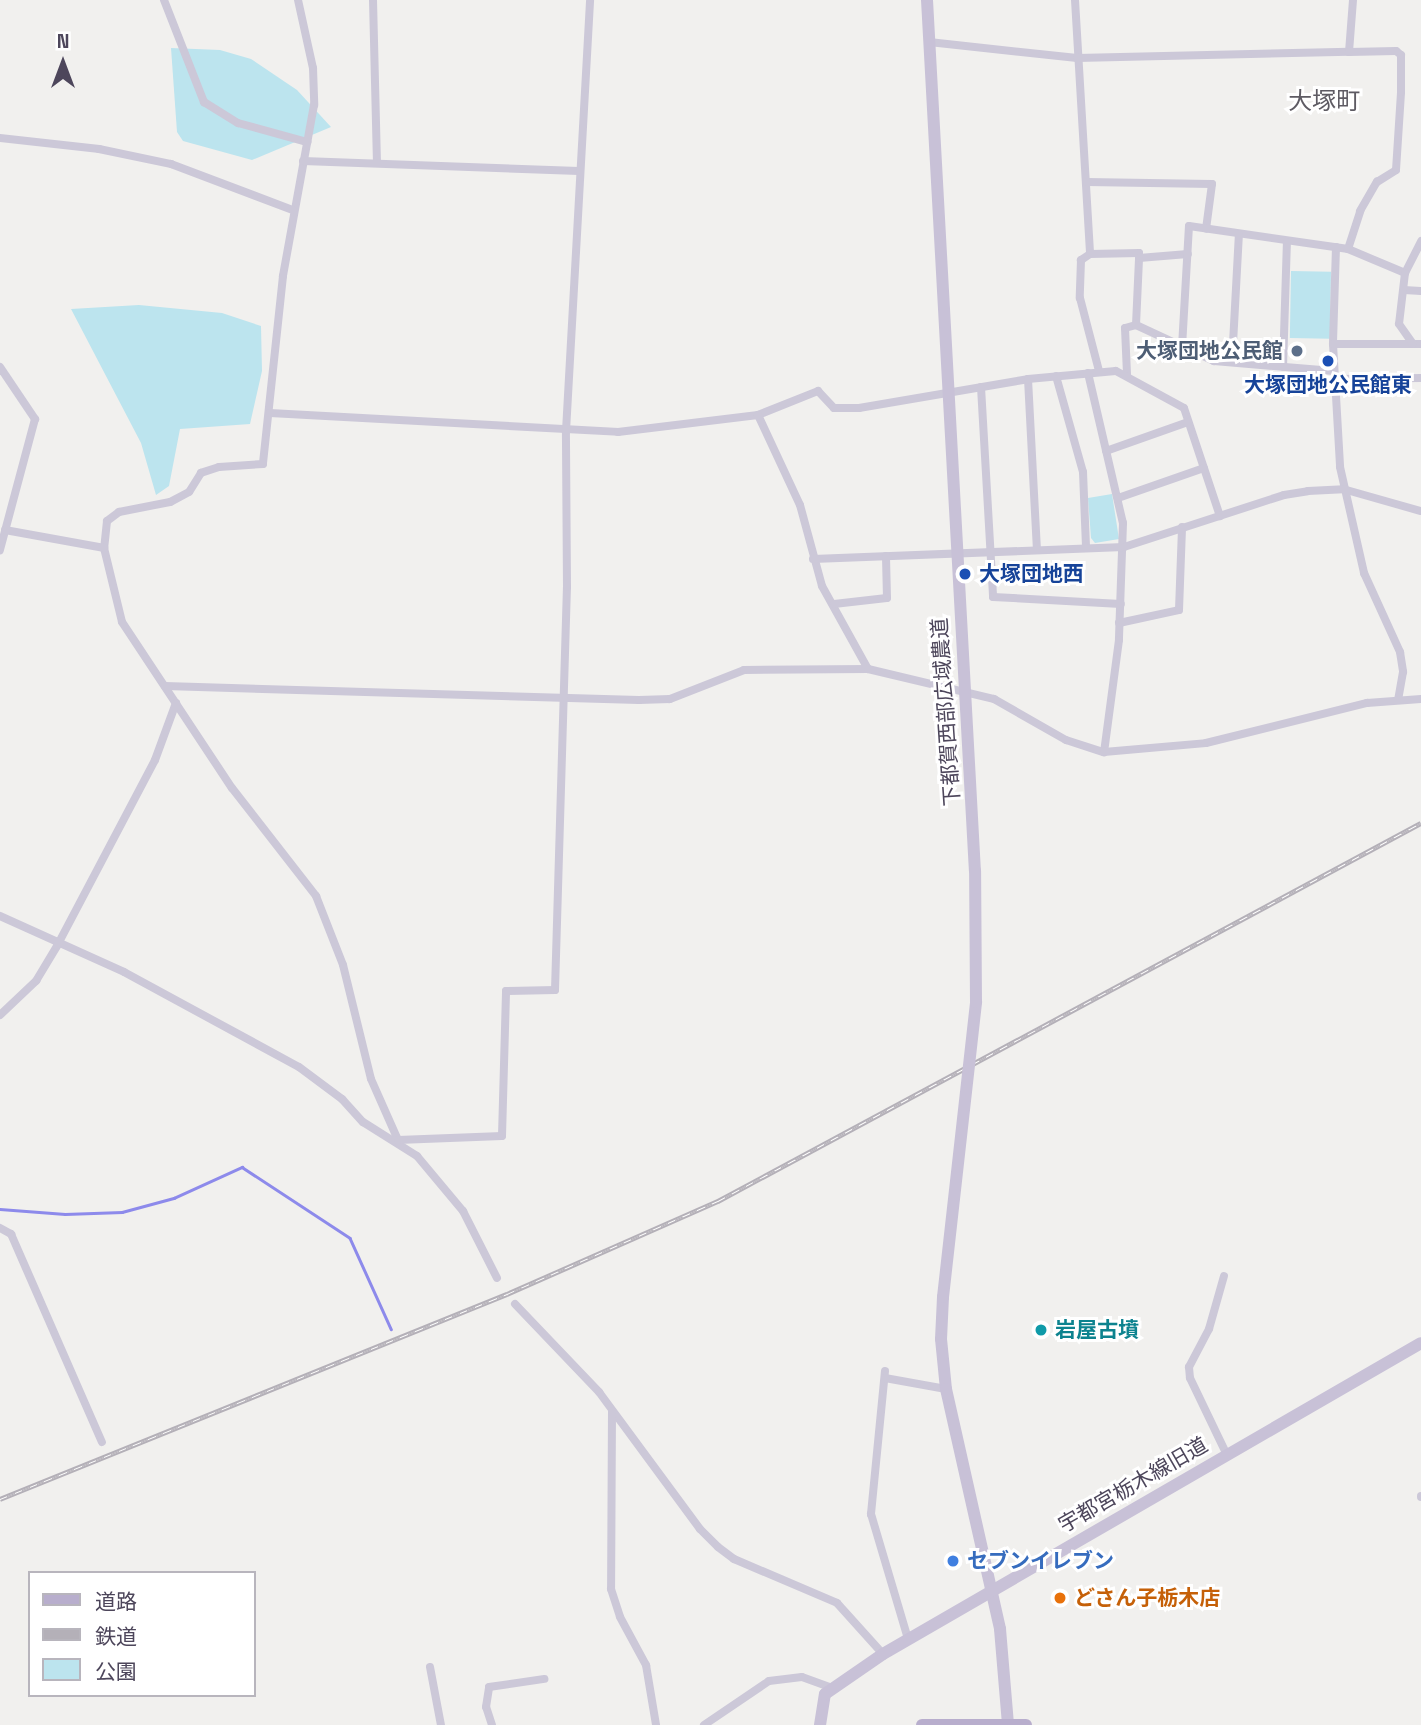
<!DOCTYPE html>
<html>
<head>
<meta charset="utf-8">
<style>
  body { margin:0 }
  #map { position:relative; width:1421px; height:1725px; overflow:hidden; background:#f1f0ee; font-family:"Space Grotesk","Noto Sans JP",sans-serif }
  div>[style] { position:absolute }
  .green>* { inset:0; background:#bce4ee; transform-origin:0 0 }
  .stream>* { height:2.5px; margin:-1.25px; padding:0 1.25px; transform-origin:1.25px; border-radius:1.25px; background:#8d8aeb }
  .street>* { height:8px; margin:-4px; padding:0 4px; transform-origin:4px; border-radius:4px; background:#ccc8d8 }
  .secondary>* { height:12px; margin:-6px; padding:0 6px; transform-origin:6px; border-radius:6px; background:#c8c1d7 }
  .primary>* { height:12px; margin:-6px; padding:0 6px; transform-origin:6px; border-radius:6px; background:#b8aecd }
  .rail>* { height:5px; margin-top:-2.5px; transform-origin:0; background:repeating-linear-gradient(90deg,#fff 0 8px,#b4b0b8 0 16px); box-sizing:border-box; border-block:2px solid #b4b0b8 }
  .secondary-bridge>* { height:12px; margin:-6px; padding:0 6px; transform-origin:6px; border-radius:6px; background:#c8c1d7 }
  .dots>* { width:19px; height:19px; translate:-50% -50%; box-sizing:border-box; border:4px solid #fff; border-radius:50% }
  span { translate:-50% -50%; white-space:nowrap; text-align:center; line-height:1.15; -webkit-text-stroke:6px #fff; paint-order:stroke }
  .service-label { font-size:21px; color:#4e5e75; font-weight:700 }
  .right { translate:-100% -50%; text-align:right }
  .transit-label { font-size:21px; color:#164399; font-weight:700 }
  .left { translate:0 -50%; text-align:left }
  .street-label { font-size:21px; color:#4d465b }
  .culture-label { font-size:21px; color:#0d838f; font-weight:700 }
  .shop-label { font-size:21px; color:#366cbe; font-weight:700 }
  .food-label { font-size:21px; color:#c56008; font-weight:700 }
  .quarter-label { font-size:24px; color:#5e5b63 }
  .legend { position:absolute; left:28px; top:1571px; width:228px; height:126px; box-sizing:border-box; background:#fff; border:2px solid #b8b5bd; margin:0; padding:9px 12px; list-style:none; font-size:21px; color:#4d465b }
  .legend li { display:flex; align-items:center; gap:14px; height:35px }
  .legend b { width:35px; border:2px solid #b8b5bd }
  .north { position:absolute; left:28px; top:28px; width:70px; height:70px; -webkit-text-stroke:5px #fff; paint-order:stroke; rotate:0deg; font-size:19px; font-weight:700; line-height:28px; text-align:center; color:#4d465b }
  .north::after { content:''; display:block; margin:auto; width:24px; height:32px; background:#4d465b; clip-path:polygon(50% 0,100% 100%,50% 72%,0 100%) }
</style>
</head>
<body>
<div id="map">
  <div class="green">
    <div style="clip-path:polygon(171px 48px,220px 50px,251px 59px,297px 90px,331px 127px,252px 160px,183px 141px,177px 132px)"></div>
    <div style="left:1291px;top:271px;width:40px;height:67px;rotate:1deg"></div>
    <div style="clip-path:polygon(139px 305px,222px 313px,261px 326px,262px 371px,250px 424px,180px 429px,169px 486px,156px 495px,141px 443px,71px 309px)"></div>
    <div style="clip-path:polygon(1112px 494px,1119px 539px,1095px 543px,1091px 538px,1088px 498px)"></div>
  </div>
  <div class="stream">
    <div style="left:0;top:1209px;width:65px;rotate:4.4deg"></div>
    <div style="left:65px;top:1214px;width:57px;rotate:-2deg"></div>
    <div style="left:122px;top:1212px;width:54px;rotate:-15.1deg"></div>
    <div style="left:174px;top:1198px;width:75px;rotate:-24.5deg"></div>
    <div style="left:242px;top:1167px;width:129px;rotate:33.3deg"></div>
    <div style="left:350px;top:1238px;width:100px;rotate:65.7deg"></div>
  </div>
  <div class="street">
    <div style="left:164px;top:0;width:110px;rotate:68.6deg"></div>
    <div style="left:204px;top:102px;width:40px;rotate:32deg"></div>
    <div style="left:238px;top:123px;width:72px;rotate:15.4deg"></div>
    <div style="left:298px;top:0;width:70px;rotate:77.6deg"></div>
    <div style="left:313px;top:68px;width:37px;rotate:88deg"></div>
    <div style="left:314px;top:105px;width:174px;rotate:100.3deg"></div>
    <div style="left:283px;top:276px;width:189px;rotate:96.1deg"></div>
    <div style="left:263px;top:464px;width:44px;rotate:176.1deg"></div>
    <div style="left:219px;top:467px;width:19px;rotate:162deg"></div>
    <div style="left:201px;top:473px;width:22px;rotate:122deg"></div>
    <div style="left:189px;top:492px;width:21px;rotate:152deg"></div>
    <div style="left:170px;top:502px;width:52px;rotate:168.9deg"></div>
    <div style="left:119px;top:512px;width:15px;rotate:143deg"></div>
    <div style="left:107px;top:521px;width:27px;rotate:96deg"></div>
    <div style="left:104px;top:548px;width:76px;rotate:76.3deg"></div>
    <div style="left:122px;top:622px;width:199px;rotate:56.5deg"></div>
    <div style="left:232px;top:788px;width:137px;rotate:52.1deg"></div>
    <div style="left:316px;top:896px;width:74px;rotate:68.6deg"></div>
    <div style="left:343px;top:965px;width:117px;rotate:76.2deg"></div>
    <div style="left:371px;top:1079px;width:67px;rotate:66.1deg"></div>
    <div style="left:373px;top:0;width:163px;rotate:88.6deg"></div>
    <div style="left:1075px;top:0;width:254px;rotate:86.6deg"></div>
    <div style="left:1090px;top:254px;width:11px;rotate:146deg"></div>
    <div style="left:1081px;top:260px;width:38px;rotate:92deg"></div>
    <div style="left:1080px;top:298px;width:75px;rotate:75.4deg"></div>
    <div style="left:929px;top:42px;width:149px;rotate:6.2deg"></div>
    <div style="left:1077px;top:58px;width:272px;rotate:-1.3deg"></div>
    <div style="left:1349px;top:52px;width:52px;rotate:-85.6deg"></div>
    <div style="left:0;top:138px;width:100px;rotate:6.3deg"></div>
    <div style="left:99px;top:149px;width:74px;rotate:11.8deg"></div>
    <div style="left:171px;top:164px;width:130px;rotate:20.7deg"></div>
    <div style="left:303px;top:161px;width:276px;rotate:2.1deg"></div>
    <div style="left:1087px;top:182px;width:125px;rotate:0.9deg"></div>
    <div style="left:1212px;top:184px;width:45px;rotate:97.6deg"></div>
    <div style="left:1336px;top:247px;width:97px;rotate:91.8deg"></div>
    <div style="left:1333px;top:344px;width:123px;rotate:86.7deg"></div>
    <div style="left:1340px;top:467px;width:109px;rotate:77.2deg"></div>
    <div style="left:1364px;top:573px;width:87px;rotate:65.5deg"></div>
    <div style="left:1400px;top:652px;width:20px;rotate:81deg"></div>
    <div style="left:1403px;top:672px;width:28px;rotate:100deg"></div>
    <div style="left:1348px;top:249px;width:40px;rotate:-72deg"></div>
    <div style="left:1360px;top:211px;width:34px;rotate:-60deg"></div>
    <div style="left:1377px;top:182px;width:22px;rotate:-32deg"></div>
    <div style="left:1396px;top:170px;width:78px;rotate:-86.3deg"></div>
    <div style="left:1401px;top:92px;width:37px;rotate:-90deg"></div>
    <div style="left:1401px;top:55px;width:6px;rotate:-141deg"></div>
    <div style="left:1396px;top:51px;width:47px;rotate:178.8deg"></div>
    <div style="left:1090px;top:254px;width:49px;rotate:-1.2deg"></div>
    <div style="left:1139px;top:253px;width:5px;rotate:90deg"></div>
    <div style="left:1405px;top:273px;width:36px;rotate:-63deg"></div>
    <div style="left:1404px;top:290px;width:17px;rotate:3deg"></div>
    <div style="left:1136px;top:325px;width:67px;rotate:-87.4deg"></div>
    <div style="left:1139px;top:258px;width:49px;rotate:-4.7deg"></div>
    <div style="left:1333px;top:344px;width:88px"></div>
    <div style="left:1182px;top:347px;width:121px;rotate:-86.7deg"></div>
    <div style="left:1189px;top:226px;width:161px;rotate:8.2deg"></div>
    <div style="left:1348px;top:249px;width:62px;rotate:22.8deg"></div>
    <div style="left:1405px;top:273px;width:51px;rotate:96.7deg"></div>
    <div style="left:1399px;top:324px;width:24px;rotate:55deg"></div>
    <div style="left:1232px;top:362px;width:128px;rotate:-86.9deg"></div>
    <div style="left:0;top:367px;width:63px;rotate:56.1deg"></div>
    <div style="left:35px;top:419px;width:136px;rotate:105deg"></div>
    <div style="left:1283px;top:367px;width:125px;rotate:-88.2deg"></div>
    <div style="left:1088px;top:373px;width:154px;rotate:76.9deg"></div>
    <div style="left:1123px;top:523px;width:117px;rotate:92deg"></div>
    <div style="left:1119px;top:640px;width:113px;rotate:97.6deg"></div>
    <div style="left:1127px;top:374px;width:46px;rotate:-92.5deg"></div>
    <div style="left:1125px;top:328px;width:11px;rotate:-15deg"></div>
    <div style="left:1136px;top:325px;width:86px;rotate:24.8deg"></div>
    <div style="left:1214px;top:361px;width:120px;rotate:4.8deg"></div>
    <div style="left:1056px;top:376px;width:100px;rotate:74.3deg"></div>
    <div style="left:1083px;top:472px;width:76px;rotate:87.7deg"></div>
    <div style="left:1028px;top:379px;width:170px;rotate:87deg"></div>
    <div style="left:1335px;top:379px;width:86px;rotate:-0.7deg"></div>
    <div style="left:981px;top:387px;width:210px;rotate:86.7deg"></div>
    <div style="left:993px;top:597px;width:128px;rotate:3.1deg"></div>
    <div style="left:270px;top:413px;width:349px;rotate:3.1deg"></div>
    <div style="left:618px;top:432px;width:141px;rotate:-6.9deg"></div>
    <div style="left:758px;top:415px;width:65px;rotate:-21.8deg"></div>
    <div style="left:818px;top:391px;width:23px;rotate:47deg"></div>
    <div style="left:834px;top:408px;width:25px"></div>
    <div style="left:859px;top:408px;width:171px;rotate:-9.7deg"></div>
    <div style="left:1028px;top:379px;width:88px;rotate:-5.2deg"></div>
    <div style="left:1116px;top:371px;width:77px;rotate:28.6deg"></div>
    <div style="left:1184px;top:408px;width:114px;rotate:71.6deg"></div>
    <div style="left:758px;top:415px;width:99px;rotate:65deg"></div>
    <div style="left:800px;top:505px;width:84px;rotate:74.8deg"></div>
    <div style="left:822px;top:586px;width:95px;rotate:61deg"></div>
    <div style="left:1106px;top:451px;width:87px;rotate:-19.5deg"></div>
    <div style="left:1118px;top:498px;width:91px;rotate:-19.2deg"></div>
    <div style="left:5px;top:530px;width:101px;rotate:10.3deg"></div>
    <div style="left:813px;top:559px;width:311px;rotate:-2.2deg"></div>
    <div style="left:1124px;top:547px;width:168px;rotate:-18deg"></div>
    <div style="left:1284px;top:495px;width:24px;rotate:-9deg"></div>
    <div style="left:1308px;top:491px;width:35px;rotate:-3deg"></div>
    <div style="left:1343px;top:489px;width:81px;rotate:15.8deg"></div>
    <div style="left:834px;top:604px;width:53px;rotate:-6.5deg"></div>
    <div style="left:887px;top:598px;width:42px;rotate:-91.4deg"></div>
    <div style="left:1119px;top:623px;width:61px;rotate:-12.2deg"></div>
    <div style="left:1179px;top:610px;width:83px;rotate:-87.9deg"></div>
    <div style="left:165px;top:686px;width:474px;rotate:1.7deg"></div>
    <div style="left:639px;top:700px;width:31px;rotate:-2deg"></div>
    <div style="left:670px;top:699px;width:79px;rotate:-21.4deg"></div>
    <div style="left:744px;top:670px;width:124px;rotate:-0.5deg"></div>
    <div style="left:868px;top:669px;width:130px;rotate:13.4deg"></div>
    <div style="left:994px;top:699px;width:83px;rotate:29.7deg"></div>
    <div style="left:1066px;top:740px;width:40px;rotate:18deg"></div>
    <div style="left:1104px;top:752px;width:102px;rotate:-5deg"></div>
    <div style="left:1206px;top:743px;width:166px;rotate:-14deg"></div>
    <div style="left:1367px;top:703px;width:54px;rotate:-4.2deg"></div>
    <div style="left:0;top:916px;width:136px;rotate:24.3deg"></div>
    <div style="left:124px;top:972px;width:199px;rotate:28.5deg"></div>
    <div style="left:299px;top:1067px;width:54px;rotate:36.7deg"></div>
    <div style="left:342px;top:1099px;width:31px;rotate:48deg"></div>
    <div style="left:363px;top:1122px;width:64px;rotate:32.2deg"></div>
    <div style="left:417px;top:1156px;width:72px;rotate:50.1deg"></div>
    <div style="left:463px;top:1211px;width:75px;rotate:63.1deg"></div>
    <div style="left:0;top:1015px;width:50px;rotate:-43.4deg"></div>
    <div style="left:36px;top:981px;width:41px;rotate:-59deg"></div>
    <div style="left:57px;top:946px;width:210px;rotate:-62.2deg"></div>
    <div style="left:155px;top:760px;width:61px;rotate:-69.8deg"></div>
    <div style="left:398px;top:1140px;width:104px;rotate:-2.2deg"></div>
    <div style="left:502px;top:1136px;width:145px;rotate:-88.4deg"></div>
    <div style="left:506px;top:991px;width:49px;rotate:-1.2deg"></div>
    <div style="left:555px;top:990px;width:403px;rotate:-88.3deg"></div>
    <div style="left:567px;top:587px;width:156px;rotate:-90.4deg"></div>
    <div style="left:566px;top:431px;width:432px;rotate:-86.8deg"></div>
    <div style="left:0;top:1228px;width:13px;rotate:29deg"></div>
    <div style="left:11px;top:1234px;width:227px;rotate:66.4deg"></div>
    <div style="left:1224px;top:1276px;width:55px;rotate:105.8deg"></div>
    <div style="left:1209px;top:1329px;width:43px;rotate:117.8deg"></div>
    <div style="left:1189px;top:1367px;width:11px;rotate:85deg"></div>
    <div style="left:1190px;top:1378px;width:83px;rotate:64.4deg"></div>
    <div style="left:515px;top:1304px;width:122px;rotate:46.3deg"></div>
    <div style="left:599px;top:1392px;width:170px;rotate:53.6deg"></div>
    <div style="left:700px;top:1529px;width:25px;rotate:45deg"></div>
    <div style="left:718px;top:1547px;width:20px;rotate:37deg"></div>
    <div style="left:734px;top:1559px;width:112px;rotate:23.1deg"></div>
    <div style="left:837px;top:1603px;width:69px;rotate:48deg"></div>
    <div style="left:885px;top:1371px;width:144px;rotate:95.6deg"></div>
    <div style="left:871px;top:1514px;width:130px;rotate:73.5deg"></div>
    <div style="left:885px;top:1378px;width:62px;rotate:10.2deg"></div>
    <div style="left:612px;top:1411px;width:178px;rotate:90.3deg"></div>
    <div style="left:611px;top:1589px;width:29px;rotate:72deg"></div>
    <div style="left:620px;top:1617px;width:55px;rotate:61.6deg"></div>
    <div style="left:646px;top:1665px;width:61px;rotate:80.5deg"></div>
    <div style="left:1421px;top:1496px;width:1px;rotate:90deg"></div>
    <div style="left:430px;top:1667px;width:59px;rotate:79.3deg"></div>
    <div style="left:492px;top:1725px;width:19px;rotate:-108deg"></div>
    <div style="left:486px;top:1707px;width:20px;rotate:-81deg"></div>
    <div style="left:489px;top:1687px;width:56px;rotate:-8.3deg"></div>
    <div style="left:704px;top:1725px;width:78px;rotate:-34.1deg"></div>
    <div style="left:769px;top:1681px;width:33px;rotate:-7deg"></div>
    <div style="left:802px;top:1677px;width:33px;rotate:20deg"></div>
  </div>
  <div class="secondary">
    <div style="left:927px;top:0;width:872px;rotate:86.85deg"></div>
    <div style="left:943px;top:1297px;width:42px;rotate:92.7deg"></div>
    <div style="left:941px;top:1339px;width:50px;rotate:84.3deg"></div>
    <div style="left:946px;top:1389px;width:246px;rotate:77.3deg"></div>
    <div style="left:1000px;top:1629px;width:96px;rotate:85.2deg"></div>
    <div style="left:820px;top:1725px;width:31px;rotate:-81deg"></div>
    <div style="left:825px;top:1694px;width:70px;rotate:-34.6deg"></div>
    <div style="left:883px;top:1654px;width:621px;rotate:-30.03deg"></div>
  </div>
  <div class="primary">
    <div style="left:922px;top:1725px;width:104px"></div>
  </div>
  <div class="rail">
    <div style="left:0;top:1499px;width:547px;rotate:-22.02deg"></div>
    <div style="left:507px;top:1294px;width:231px;rotate:-23.8deg"></div>
    <div style="left:718px;top:1201px;width:798px;rotate:-28.27deg"></div>
  </div>
  <div class="secondary-bridge">
    <div style="left:943px;top:1297px;width:297px;rotate:-83.6deg"></div>
    <div style="left:976px;top:1002px;width:131px;rotate:-90.4deg"></div>
  </div>
  <div class="dots">
    <div style="left:1297px;top:351px;background:#5c6f8a"></div>
    <div style="left:1328px;top:361px;background:#1a4fb4"></div>
    <div style="left:965px;top:574px;background:#1a4fb4"></div>
    <div style="left:1041px;top:1330px;background:#0f9aa8"></div>
    <div style="left:953px;top:1561px;background:#3f7fe0"></div>
    <div style="left:1060px;top:1598px;background:#e8710a"></div>
  </div>
  <div class="service-label">
    <span class="right" style="left:1283px;top:351px">大塚団地公民館</span>
  </div>
  <div class="transit-label">
    <span style="left:1328px;top:385px">大塚団地公民館東</span>
    <span class="left" style="left:979px;top:574px">大塚団地西</span>
  </div>
  <div class="street-label">
    <span style="left:946px;top:712px;rotate:-94deg">下都賀西部広域農道</span>
    <span style="left:1133px;top:1485px;rotate:-30deg">宇都宮栃木線旧道</span>
  </div>
  <div class="culture-label">
    <span class="left" style="left:1055px;top:1330px">岩屋古墳</span>
  </div>
  <div class="shop-label">
    <span class="left" style="left:967px;top:1561px">セブンイレブン</span>
  </div>
  <div class="food-label">
    <span class="left" style="left:1074px;top:1598px">どさん子栃木店</span>
  </div>
  <div class="quarter-label">
    <span style="left:1324px;top:101px">大塚町</span>
  </div>
  <ul class="legend">
  <li><b style="height:9px;background:#b8aecd"></b>道路</li>
  <li><b style="height:9px;background:#b4b0b8"></b>鉄道</li>
  <li><b style="height:19px;background:#bce4ee"></b>公園</li>
  </ul>
  <div class="north">N</div>
</div>
</body>
</html>
